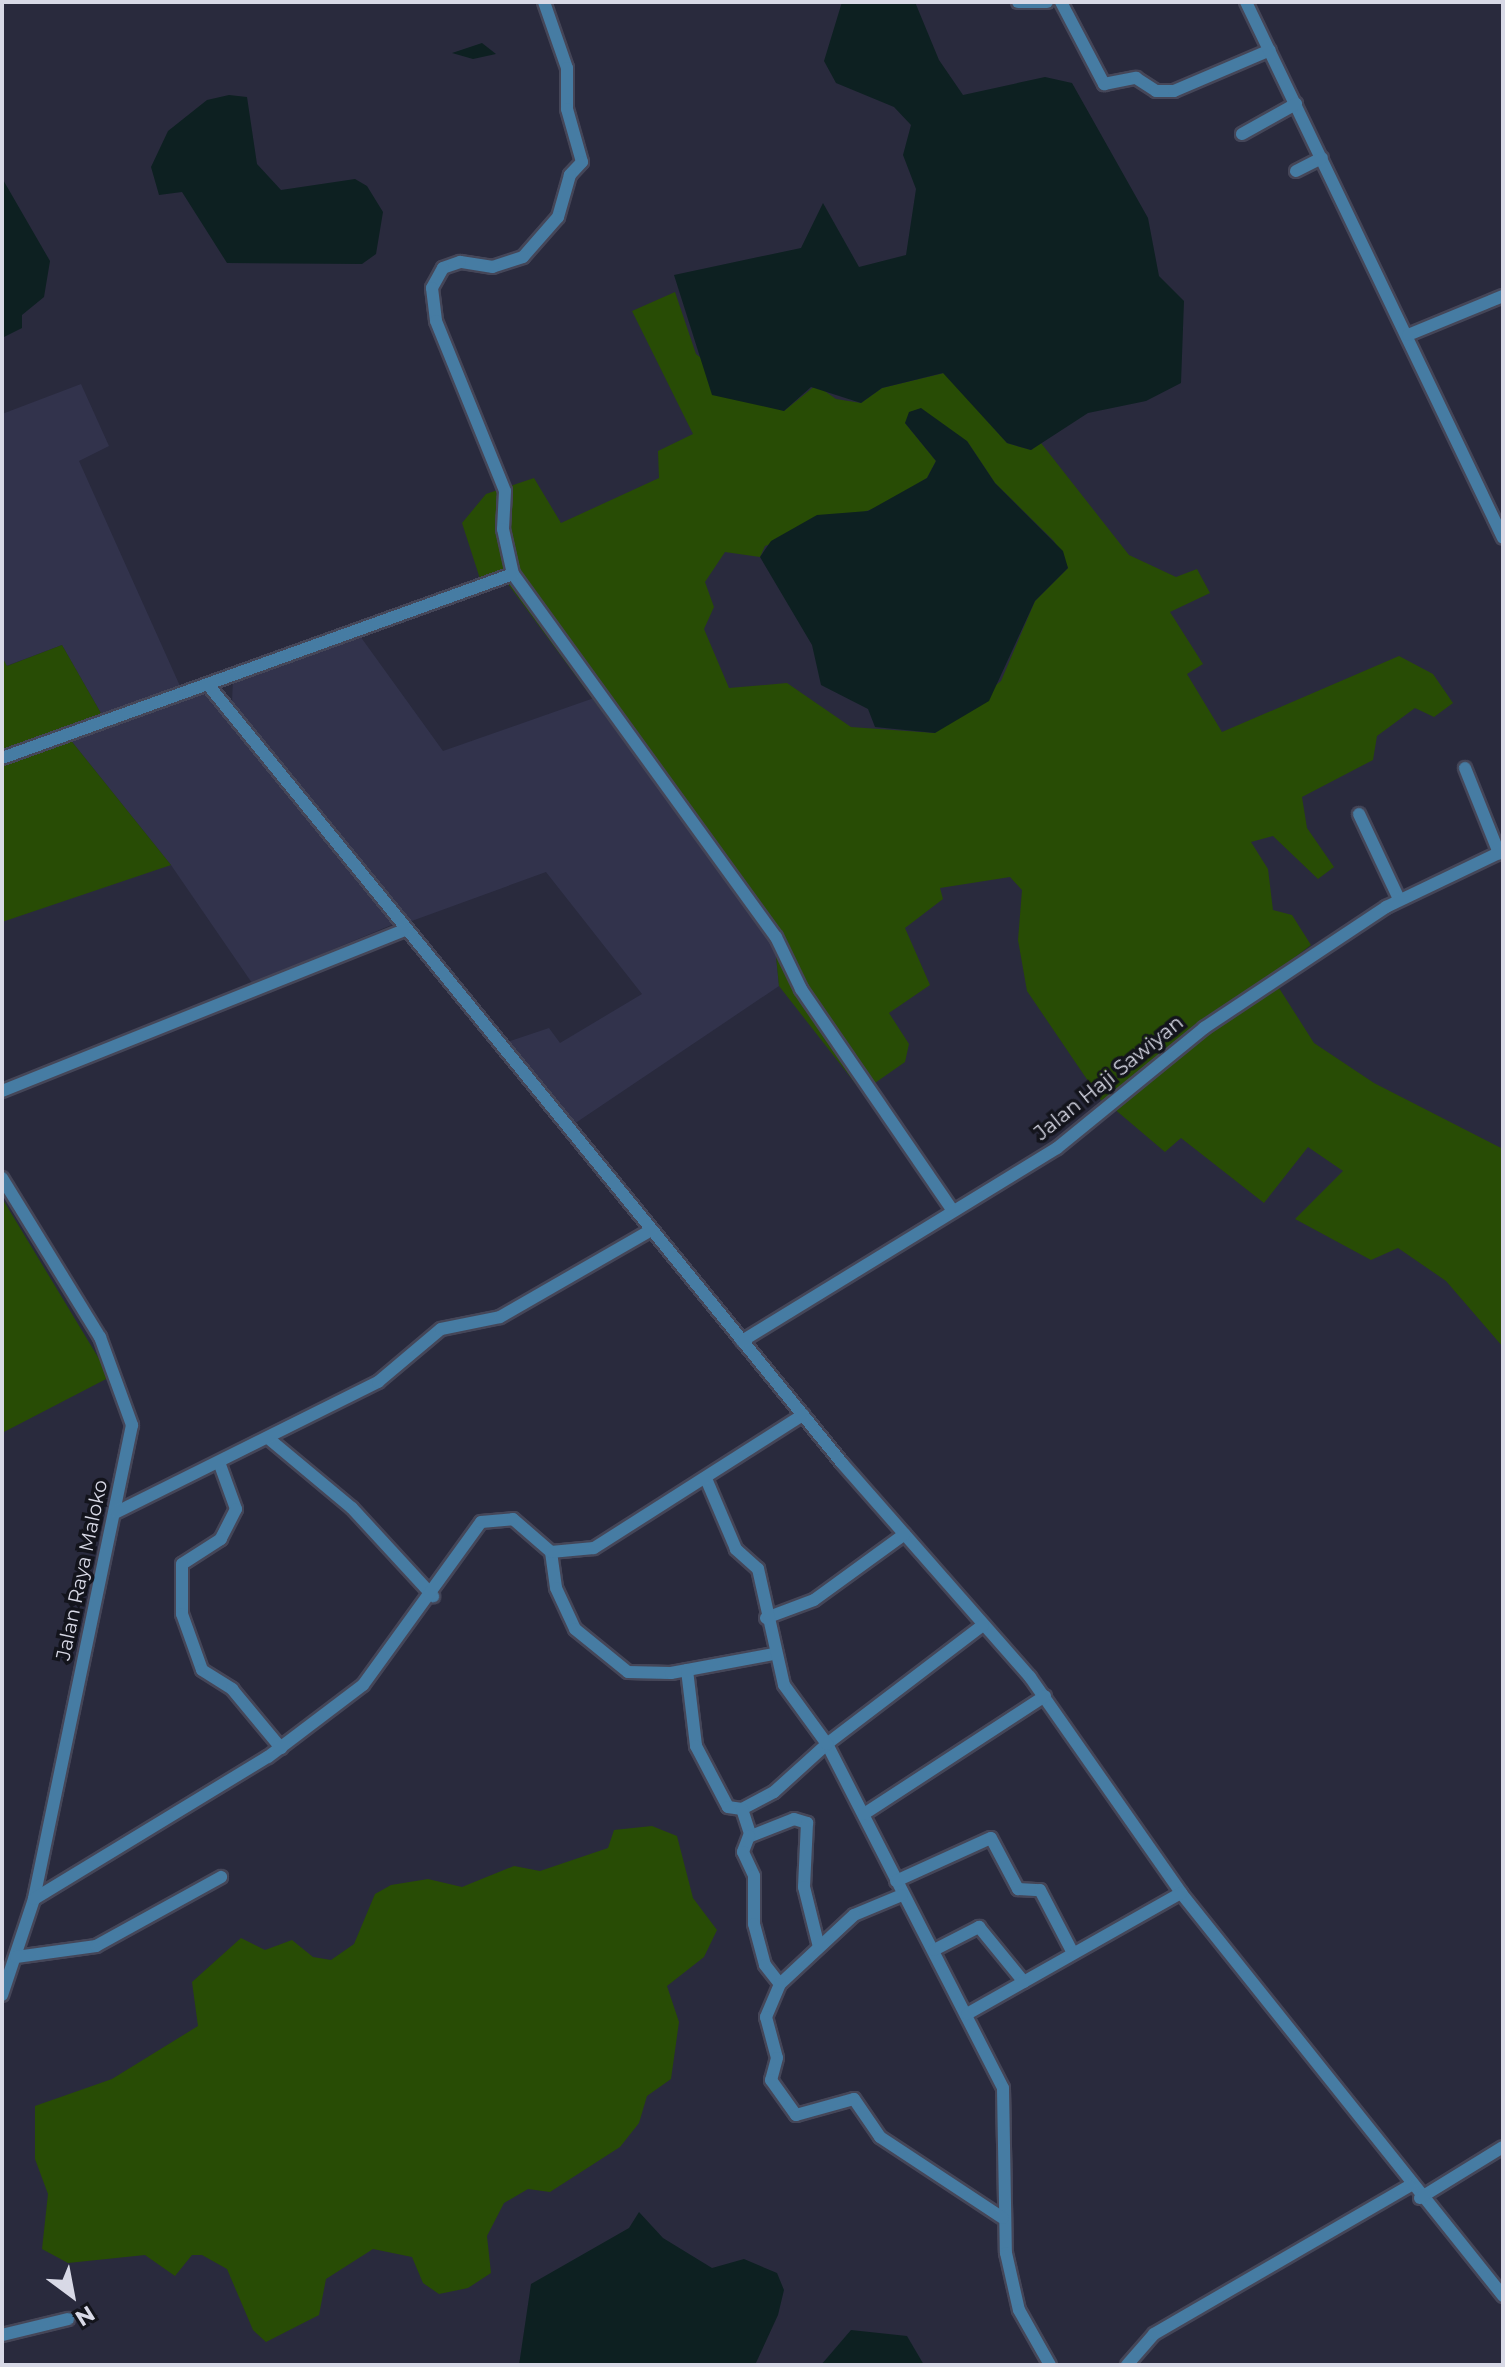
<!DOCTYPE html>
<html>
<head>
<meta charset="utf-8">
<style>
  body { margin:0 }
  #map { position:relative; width:1505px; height:2367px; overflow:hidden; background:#292a3d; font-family:Montserrat,sans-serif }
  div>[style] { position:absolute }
  .built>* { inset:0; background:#32334c }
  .green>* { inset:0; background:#284c05 }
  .water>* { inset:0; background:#0d2021 }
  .roads { filter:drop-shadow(2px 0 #454658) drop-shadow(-2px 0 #454658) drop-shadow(0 2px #454658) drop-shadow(0 -2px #454658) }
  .minor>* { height:12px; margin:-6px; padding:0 6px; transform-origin:6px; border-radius:6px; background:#467ca3 }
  span { translate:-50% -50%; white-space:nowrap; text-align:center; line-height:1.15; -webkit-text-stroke:7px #13141c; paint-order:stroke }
  .street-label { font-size:20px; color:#d8d9e6 }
  .frame { position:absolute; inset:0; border:4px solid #d8d9e6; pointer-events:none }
  .north { position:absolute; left:32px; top:2255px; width:80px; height:80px; -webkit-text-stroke:6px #13141c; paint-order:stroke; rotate:148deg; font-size:22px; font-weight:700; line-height:32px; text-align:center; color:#d8d9e6 }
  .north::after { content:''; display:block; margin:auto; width:28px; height:36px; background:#d8d9e6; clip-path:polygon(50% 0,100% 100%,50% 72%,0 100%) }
</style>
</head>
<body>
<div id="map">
  <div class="built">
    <div style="clip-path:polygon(81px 384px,109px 446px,79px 461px,180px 686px,102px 715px,62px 645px,6px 666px,2px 657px,2px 414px)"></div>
    <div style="clip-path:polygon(360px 636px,443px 751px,594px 698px,775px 946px,779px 986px,574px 1124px,507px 1042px,549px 1028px,560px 1043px,642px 994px,546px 872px,409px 922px,232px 702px,233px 679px)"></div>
    <div style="clip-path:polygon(199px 692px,212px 695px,394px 924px,252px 983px,171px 865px,69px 738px)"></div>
  </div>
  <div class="green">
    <div style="clip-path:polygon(evenodd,675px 292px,696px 354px,755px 400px,784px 411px,816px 385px,836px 399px,861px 403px,882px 388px,944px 373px,1007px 443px,1031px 450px,1041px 443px,1129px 555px,1176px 577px,1197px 569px,1210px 593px,1170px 612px,1203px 664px,1187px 674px,1222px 732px,1399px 656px,1433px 674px,1453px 703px,1434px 717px,1415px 708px,1377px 736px,1373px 760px,1302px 797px,1307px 828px,1334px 867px,1318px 879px,1273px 836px,1251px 842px,1268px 869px,1273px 910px,1292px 915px,1311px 945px,1103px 1103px,1027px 991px,1018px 940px,1022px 890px,1010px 877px,940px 888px,943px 899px,905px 928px,930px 985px,889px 1013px,909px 1044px,905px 1062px,862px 1092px,779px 986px,775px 946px,505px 580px,483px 588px,462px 523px,486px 494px,534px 478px,561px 523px,659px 478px,658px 451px,693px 434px,632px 311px,675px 292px,905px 423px,967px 441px,995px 483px,1054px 541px,1068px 568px,1035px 601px,1001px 681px,935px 733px,851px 727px,787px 683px,729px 688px,704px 629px,714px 607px,705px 582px,725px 552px,760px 557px,765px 546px,881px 506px,927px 478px,936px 461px,905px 423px)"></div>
    <div style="clip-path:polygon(62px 645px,102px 715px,2px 749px,2px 657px,7px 666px)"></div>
    <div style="clip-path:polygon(69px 738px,171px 865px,2px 922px,2px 763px)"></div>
    <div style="clip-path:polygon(1279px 988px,1314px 1043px,1374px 1083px,1503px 1149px,1503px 1347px,1446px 1281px,1398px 1248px,1371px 1260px,1295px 1219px,1343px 1171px,1308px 1147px,1264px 1203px,1181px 1138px,1165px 1152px,1112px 1107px,1216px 1021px)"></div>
    <div style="clip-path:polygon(2px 1198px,110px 1377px,2px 1433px)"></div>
    <div style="clip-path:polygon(652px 1826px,677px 1836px,693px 1898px,717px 1930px,704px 1957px,667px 1986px,679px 2022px,671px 2079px,647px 2096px,639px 2123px,620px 2147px,550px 2192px,528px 2189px,504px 2203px,487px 2236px,491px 2273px,468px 2288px,439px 2294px,423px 2283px,412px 2257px,373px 2249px,326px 2279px,319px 2315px,266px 2342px,253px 2330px,227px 2269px,202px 2255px,192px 2255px,175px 2276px,145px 2255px,68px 2263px,42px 2249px,48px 2194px,35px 2159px,35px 2106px,112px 2079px,198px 2026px,192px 1982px,241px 1938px,265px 1950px,292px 1940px,313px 1957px,331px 1960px,354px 1944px,375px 1894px,391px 1885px,428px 1879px,462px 1887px,514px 1866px,540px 1871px,608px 1848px,614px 1830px)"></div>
  </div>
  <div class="water">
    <div style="clip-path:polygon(842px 2px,915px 2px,939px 60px,963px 95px,1045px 77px,1072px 83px,1148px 218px,1159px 276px,1184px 301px,1181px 383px,1146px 401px,1088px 413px,1031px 450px,1007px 443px,943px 373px,882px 388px,861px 403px,811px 387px,784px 411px,712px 395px,674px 275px,801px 248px,823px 203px,859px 267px,906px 255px,916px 189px,903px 155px,911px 125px,894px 107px,836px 83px,824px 61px)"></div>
    <div style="clip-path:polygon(482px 43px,496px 54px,473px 59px,452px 53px)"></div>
    <div style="clip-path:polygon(229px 95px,247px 97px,257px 164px,281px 190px,355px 179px,367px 186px,383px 212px,376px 254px,362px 264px,227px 263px,182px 192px,159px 195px,151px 167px,168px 131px,207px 100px)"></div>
    <div style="clip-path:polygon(2px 178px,50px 261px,44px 297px,22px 315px,22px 328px,2px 338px)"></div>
    <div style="clip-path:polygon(921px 408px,967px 441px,995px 483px,1063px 551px,1068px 568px,1035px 601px,989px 701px,935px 733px,875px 727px,868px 709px,821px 685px,812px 645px,760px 557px,771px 541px,817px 515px,868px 511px,927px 478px,936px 461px,905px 423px,909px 412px)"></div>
    <div style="clip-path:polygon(639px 2212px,663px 2238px,712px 2268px,744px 2259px,777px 2273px,784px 2290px,778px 2315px,755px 2365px,519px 2365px,531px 2284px,629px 2228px)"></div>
    <div style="clip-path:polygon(851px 2330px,907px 2336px,924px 2365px,821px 2365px)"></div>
  </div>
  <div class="roads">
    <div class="minor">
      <div style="left:544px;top:2px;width:70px;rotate:70.8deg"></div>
      <div style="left:567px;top:68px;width:41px;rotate:90deg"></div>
      <div style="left:567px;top:109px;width:55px;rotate:74.2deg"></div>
      <div style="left:582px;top:162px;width:18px;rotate:133deg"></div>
      <div style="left:570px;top:175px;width:44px;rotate:105.9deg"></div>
      <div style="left:558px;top:217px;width:53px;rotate:131.2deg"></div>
      <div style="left:523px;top:257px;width:32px;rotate:162deg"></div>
      <div style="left:493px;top:267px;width:33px;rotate:-171deg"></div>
      <div style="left:460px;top:262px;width:18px;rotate:161deg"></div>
      <div style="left:443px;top:268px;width:23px;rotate:119deg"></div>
      <div style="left:432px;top:288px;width:33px;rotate:83deg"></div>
      <div style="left:436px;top:321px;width:183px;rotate:67.9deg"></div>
      <div style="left:505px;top:491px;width:38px;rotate:93deg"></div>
      <div style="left:503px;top:529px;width:46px;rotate:77.5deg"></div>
      <div style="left:513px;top:574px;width:448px;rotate:54.1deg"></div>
      <div style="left:776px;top:937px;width:58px;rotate:64.3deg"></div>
      <div style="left:801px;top:989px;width:265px;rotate:55.6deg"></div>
      <div style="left:1018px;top:2px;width:29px"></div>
      <div style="left:1061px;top:2px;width:93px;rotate:62.3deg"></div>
      <div style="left:1104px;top:84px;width:33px;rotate:-11deg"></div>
      <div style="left:1136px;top:78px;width:24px;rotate:33deg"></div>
      <div style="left:1156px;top:91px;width:18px"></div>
      <div style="left:1174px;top:91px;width:104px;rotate:-23.1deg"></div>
      <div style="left:1246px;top:2px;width:594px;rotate:64.38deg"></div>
      <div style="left:1242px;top:134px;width:62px;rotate:-29.1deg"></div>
      <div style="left:1296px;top:171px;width:29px;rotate:-27deg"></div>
      <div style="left:1408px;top:335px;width:103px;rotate:-22.3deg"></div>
      <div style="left:209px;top:686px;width:1002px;rotate:50.83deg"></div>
      <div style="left:842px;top:1463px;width:285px;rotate:48.7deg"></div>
      <div style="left:1030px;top:1677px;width:264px;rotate:55deg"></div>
      <div style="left:1181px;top:1893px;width:516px;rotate:51.37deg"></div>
      <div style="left:2px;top:758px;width:543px;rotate:-19.8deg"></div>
      <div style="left:1465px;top:768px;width:92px;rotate:68.2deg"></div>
      <div style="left:1359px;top:814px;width:94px;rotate:64.8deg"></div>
      <div style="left:2px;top:1091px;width:434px;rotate:-21.8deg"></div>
      <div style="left:2px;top:1178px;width:187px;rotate:58.4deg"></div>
      <div style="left:100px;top:1337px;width:94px;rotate:70deg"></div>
      <div style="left:132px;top:1425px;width:484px;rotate:101.7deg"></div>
      <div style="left:34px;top:1899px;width:101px;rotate:108.4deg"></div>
      <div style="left:742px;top:1341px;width:369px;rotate:-31.5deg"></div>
      <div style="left:1057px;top:1148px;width:190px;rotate:-39.2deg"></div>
      <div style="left:1204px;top:1028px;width:219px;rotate:-33.6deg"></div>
      <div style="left:1386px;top:907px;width:130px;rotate:-25.6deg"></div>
      <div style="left:268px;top:1438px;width:109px;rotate:39.8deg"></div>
      <div style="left:352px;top:1508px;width:120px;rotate:47.4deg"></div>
      <div style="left:219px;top:1462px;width:50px;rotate:70.1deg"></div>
      <div style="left:236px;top:1509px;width:34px;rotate:117deg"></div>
      <div style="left:221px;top:1539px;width:46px;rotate:147.3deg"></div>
      <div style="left:182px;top:1564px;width:50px;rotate:90deg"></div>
      <div style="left:182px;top:1614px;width:59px;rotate:70.3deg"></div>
      <div style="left:202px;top:1670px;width:36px;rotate:32deg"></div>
      <div style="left:232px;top:1689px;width:77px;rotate:50.3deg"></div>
      <div style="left:117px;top:1512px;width:292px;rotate:-26.5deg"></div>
      <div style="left:378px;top:1382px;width:82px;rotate:-40.1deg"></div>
      <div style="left:441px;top:1329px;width:60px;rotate:-11.5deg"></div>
      <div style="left:500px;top:1317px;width:174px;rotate:-29.9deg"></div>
      <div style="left:551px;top:1552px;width:36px;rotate:82deg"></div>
      <div style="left:556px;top:1588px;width:45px;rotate:65.1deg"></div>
      <div style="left:575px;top:1629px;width:68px;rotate:39.1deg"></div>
      <div style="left:628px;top:1672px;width:43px;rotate:1.3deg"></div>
      <div style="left:671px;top:1673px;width:105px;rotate:-10.5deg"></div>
      <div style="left:766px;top:1618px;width:51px;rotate:-20.6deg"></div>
      <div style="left:814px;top:1600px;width:112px;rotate:-36deg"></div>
      <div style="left:983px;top:1625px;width:196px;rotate:142.7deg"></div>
      <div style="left:827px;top:1744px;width:386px;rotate:62.9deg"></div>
      <div style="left:1003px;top:2088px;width:165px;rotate:89deg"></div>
      <div style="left:1006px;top:2253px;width:58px;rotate:77.2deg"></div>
      <div style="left:1019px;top:2310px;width:63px;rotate:60.6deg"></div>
      <div style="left:687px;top:1670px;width:77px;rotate:83.2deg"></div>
      <div style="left:696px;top:1746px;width:69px;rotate:62.3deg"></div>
      <div style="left:728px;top:1807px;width:14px;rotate:8deg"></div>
      <div style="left:742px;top:1809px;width:36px;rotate:-28deg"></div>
      <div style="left:774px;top:1792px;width:72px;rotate:-42.2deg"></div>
      <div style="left:827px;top:1744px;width:73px;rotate:-126.1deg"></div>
      <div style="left:784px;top:1685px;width:119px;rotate:-102.6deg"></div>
      <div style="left:758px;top:1569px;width:30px;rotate:-138deg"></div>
      <div style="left:736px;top:1549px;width:74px;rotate:-113.1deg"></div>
      <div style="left:742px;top:1809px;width:28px;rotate:72deg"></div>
      <div style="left:751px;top:1836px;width:46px;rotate:-21.6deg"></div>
      <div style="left:794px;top:1819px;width:14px;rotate:17deg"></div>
      <div style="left:807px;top:1823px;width:64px;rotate:92.7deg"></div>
      <div style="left:804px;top:1887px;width:62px;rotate:76deg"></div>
      <div style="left:864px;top:1814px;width:216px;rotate:-33.1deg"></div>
      <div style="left:749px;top:1836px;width:17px;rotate:111deg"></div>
      <div style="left:743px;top:1852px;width:26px;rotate:65deg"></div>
      <div style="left:754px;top:1876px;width:48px;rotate:90deg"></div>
      <div style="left:754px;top:1924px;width:42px;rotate:75deg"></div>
      <div style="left:765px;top:1965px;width:24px;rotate:52deg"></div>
      <div style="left:896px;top:1881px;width:104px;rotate:-24.4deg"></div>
      <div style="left:991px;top:1838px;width:58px;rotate:62.1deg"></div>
      <div style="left:1018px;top:1889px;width:22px;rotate:3deg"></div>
      <div style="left:1040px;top:1890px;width:71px;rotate:62.4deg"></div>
      <div style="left:902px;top:1895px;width:52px;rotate:157.4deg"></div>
      <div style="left:854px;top:1915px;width:101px;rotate:137deg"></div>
      <div style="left:780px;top:1984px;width:36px;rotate:113deg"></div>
      <div style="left:766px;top:2017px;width:42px;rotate:75deg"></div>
      <div style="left:777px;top:2058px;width:23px;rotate:105deg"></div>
      <div style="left:771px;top:2080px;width:43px;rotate:54.5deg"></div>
      <div style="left:796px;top:2115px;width:60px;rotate:-15.4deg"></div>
      <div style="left:854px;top:2099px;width:46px;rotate:55.6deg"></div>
      <div style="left:880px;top:2137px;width:147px;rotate:33.4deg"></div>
      <div style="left:34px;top:1899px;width:274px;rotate:-31.3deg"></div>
      <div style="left:268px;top:1757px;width:119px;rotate:-37.2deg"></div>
      <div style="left:363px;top:1685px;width:201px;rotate:-54.1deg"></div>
      <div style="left:481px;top:1522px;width:32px;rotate:-5deg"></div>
      <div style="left:513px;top:1519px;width:50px;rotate:41deg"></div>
      <div style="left:551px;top:1552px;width:43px;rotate:-5.3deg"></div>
      <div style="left:594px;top:1548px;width:248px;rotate:-32.5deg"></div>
      <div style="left:934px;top:1950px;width:51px;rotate:-27.1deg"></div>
      <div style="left:979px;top:1927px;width:71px;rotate:50.7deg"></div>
      <div style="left:16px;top:1957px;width:81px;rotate:-7.8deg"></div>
      <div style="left:96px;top:1946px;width:143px;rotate:-28.9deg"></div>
      <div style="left:967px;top:2014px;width:246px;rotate:-29.5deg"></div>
      <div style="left:1420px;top:2198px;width:97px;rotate:-31.6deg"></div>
      <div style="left:2px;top:2335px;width:68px;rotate:-13.6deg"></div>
      <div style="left:1127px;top:2365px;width:41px;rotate:-48.9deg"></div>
      <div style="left:1154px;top:2334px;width:295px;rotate:-30.1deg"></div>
    </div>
  </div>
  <div class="street-label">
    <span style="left:1109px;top:1078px;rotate:-39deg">Jalan Haji Sawiyan</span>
    <span style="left:82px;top:1570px;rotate:-78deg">Jalan Raya Maloko</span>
  </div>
  <div class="frame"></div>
  <div class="north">N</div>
</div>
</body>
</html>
